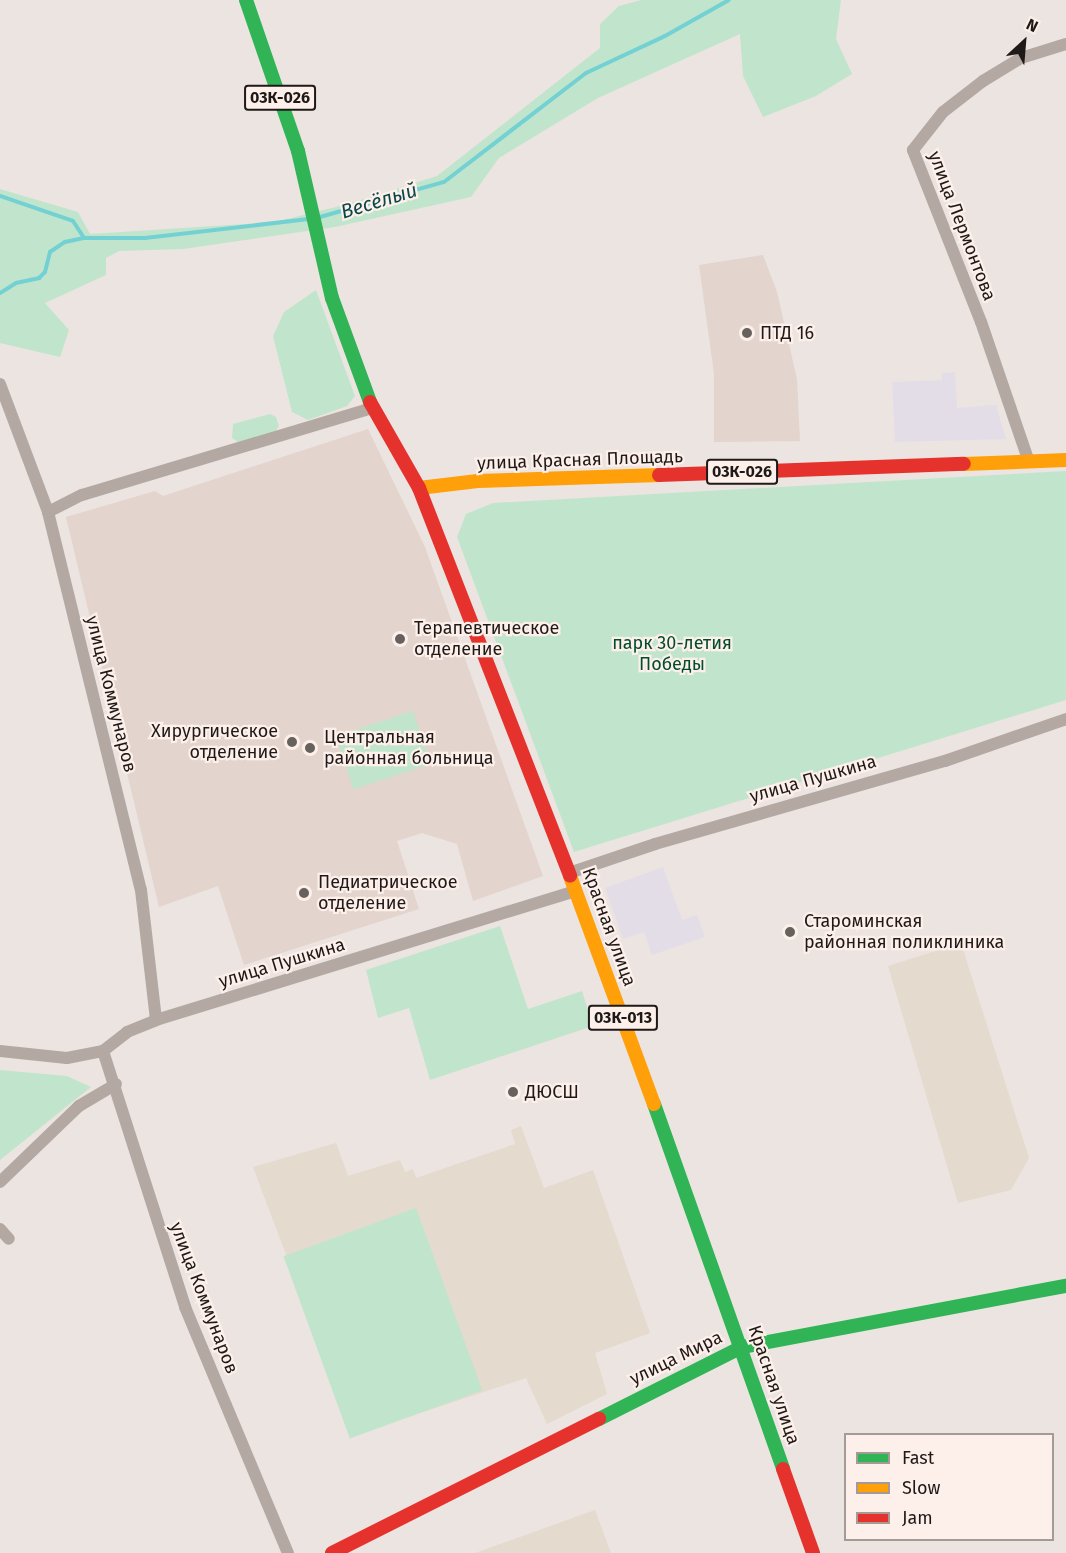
<!DOCTYPE html>
<html>
<head>
<meta charset="utf-8">
<style>
  body { margin:0 }
  #map { position:relative; width:1066px; height:1553px; overflow:hidden; background:#ece4e0; font-family:"Fira Sans",sans-serif }
  div>[style] { position:absolute }
  .commercial>* { inset:0; background:#e3dde8 }
  .built>* { inset:0; background:#e3d4ce }
  .education>* { inset:0; background:#e4dace }
  .green>* { inset:0; background:#c1e5cc; transform-origin:0 0 }
  .stream>* { height:4px; margin:-2px; padding:0 2px; transform-origin:2px; border-radius:2px; background:#73d1d3 }
  .street>* { height:12px; margin:-6px; padding:0 6px; transform-origin:6px; border-radius:6px; background:#b4a8a2 }
  .fast>* { height:14px; margin:-7px; padding:0 7px; transform-origin:7px; border-radius:7px; background:#30b455 }
  .slow>* { height:14px; margin:-7px; padding:0 7px; transform-origin:7px; border-radius:7px; background:#ff9f0a }
  .jam>* { height:14px; margin:-7px; padding:0 7px; transform-origin:7px; border-radius:7px; background:#e5322d }
  .dots>* { width:16px; height:16px; translate:-50% -50%; box-sizing:border-box; border:3px solid #fdefea; border-radius:50% }
  span { translate:-50% -50%; white-space:nowrap; text-align:center; line-height:1.15; -webkit-text-stroke:4.5px #fdefea; paint-order:stroke }
  .shield-label span { padding:2px 4px; background:#fdefea; border:2px solid; border-radius:4px; -webkit-text-stroke-width:0 }
  .shield-label { font-size:16px; color:#1f1a18; font-weight:700 }
  .street-label { font-size:18px; color:#1f1a18 }
  .poi-label { font-size:18px; color:#1f1a18 }
  .left { translate:0 -50%; text-align:left }
  .right { translate:-100% -50%; text-align:right }
  .park-label { font-size:18px; color:#004d2d }
  .water-label { font-size:20px; color:#09474a; font-style:italic }
  .legend { position:absolute; left:844px; top:1433px; width:210px; height:108px; box-sizing:border-box; background:#fdefea; border:2px solid #a49a96; margin:0; padding:8px 10px; list-style:none; font-size:18px; color:#1f1a18 }
  .legend li { display:flex; align-items:center; gap:12px; height:30px }
  .legend b { width:30px; border:2px solid #a49a96 }
  .north { position:absolute; left:994px; top:12px; width:60px; height:60px; -webkit-text-stroke:4px #fdefea; paint-order:stroke; rotate:26deg; font-size:16px; font-weight:700; line-height:24px; text-align:center; color:#1f1a18 }
  .north::after { content:''; display:block; margin:auto; width:21px; height:27px; background:#1f1a18; clip-path:polygon(50% 0,100% 100%,50% 72%,0 100%) }
</style>
</head>
<body>
<div id="map">
  <div class="commercial">
    <div style="clip-path:polygon(955px 372px,957px 408px,996px 405px,1006px 439px,895px 442px,892px 382px,942px 380px,942px 373px)"></div>
    <div style="clip-path:polygon(663px 867px,682px 920px,697px 915px,705px 937px,652px 955px,644px 932px,623px 939px,605px 888px)"></div>
  </div>
  <div class="built">
    <div style="clip-path:polygon(763px 255px,777px 292px,797px 379px,800px 441px,714px 442px,714px 374px,699px 265px)"></div>
    <div style="clip-path:polygon(368px 429px,425px 547px,543px 876px,473px 901px,457px 844px,422px 833px,397px 841px,419px 909px,244px 965px,218px 886px,159px 907px,66px 517px,155px 491px,163px 496px)"></div>
  </div>
  <div class="education">
    <div style="clip-path:polygon(961px 943px,1029px 1158px,1011px 1190px,958px 1203px,888px 966px)"></div>
    <div style="clip-path:polygon(521px 1126px,544px 1188px,593px 1170px,650px 1333px,595px 1353px,607px 1394px,547px 1424px,526px 1378px,354px 1435px,253px 1167px,336px 1143px,348px 1176px,400px 1160px,405px 1172px,413px 1169px,416px 1178px,515px 1144px,511px 1130px)"></div>
    <div style="clip-path:polygon(595px 1510px,611px 1553px,475px 1553px)"></div>
  </div>
  <div class="green">
    <div style="clip-path:polygon(641px 0,841px 0,836px 39px,852px 74px,816px 96px,763px 117px,743px 76px,740px 34px,598px 98px,499px 158px,471px 197px,335px 227px,183px 249px,119px 251px,106px 258px,106px 275px,45px 303px,69px 330px,60px 357px,0 343px,0 189px,78px 212px,90px 234px,275px 222px,348px 204px,437px 176px,600px 48px,600px 24px,619px 6px)"></div>
    <div style="clip-path:polygon(316px 290px,355px 396px,347px 406px,308px 420px,292px 412px,273px 336px,284px 312px)"></div>
    <div style="clip-path:polygon(270px 414px,276px 417px,279px 426px,275px 432px,238px 442px,232px 438px,233px 424px)"></div>
    <div style="clip-path:polygon(1066px 471px,1066px 700px,574px 852px,457px 537px,466px 514px,493px 503px)"></div>
    <div style="left:413px;top:711px;width:56px;height:81px;rotate:72deg"></div>
    <div style="clip-path:polygon(500px 926px,528px 1009px,582px 991px,593px 1026px,430px 1080px,409px 1008px,378px 1018px,366px 970px)"></div>
    <div style="clip-path:polygon(0 1070px,67px 1076px,91px 1087px,0 1160px)"></div>
    <div style="left:416px;top:1208px;width:194px;height:141px;rotate:70deg"></div>
  </div>
  <div class="stream">
    <div style="left:0;top:196px;width:77px;rotate:18.9deg"></div>
    <div style="left:73px;top:221px;width:20px;rotate:57deg"></div>
    <div style="left:320px;top:217px;width:129px;rotate:-15.8deg"></div>
    <div style="left:444px;top:182px;width:179px;rotate:-37.5deg"></div>
    <div style="left:586px;top:73px;width:87px;rotate:-25.1deg"></div>
    <div style="left:665px;top:36px;width:73px;rotate:-29.4deg"></div>
    <div style="left:0;top:293px;width:19px;rotate:-32deg"></div>
    <div style="left:16px;top:283px;width:24px;rotate:-12deg"></div>
    <div style="left:39px;top:278px;width:8px;rotate:-45deg"></div>
    <div style="left:45px;top:272px;width:21px;rotate:-76deg"></div>
    <div style="left:50px;top:252px;width:18px;rotate:-34deg"></div>
    <div style="left:65px;top:242px;width:19px;rotate:-12deg"></div>
    <div style="left:84px;top:238px;width:61px"></div>
    <div style="left:145px;top:238px;width:165px;rotate:-6.6deg"></div>
  </div>
  <div class="street">
    <div style="left:0;top:384px;width:137px;rotate:69.4deg"></div>
    <div style="left:48px;top:512px;width:389px;rotate:76.2deg"></div>
    <div style="left:141px;top:890px;width:131px;rotate:83.4deg"></div>
    <div style="left:1029px;top:462px;width:148px;rotate:-108.9deg"></div>
    <div style="left:981px;top:322px;width:185px;rotate:-111.6deg"></div>
    <div style="left:913px;top:150px;width:48px;rotate:-51.7deg"></div>
    <div style="left:943px;top:112px;width:51px;rotate:-37.8deg"></div>
    <div style="left:983px;top:81px;width:44px;rotate:-31.2deg"></div>
    <div style="left:1021px;top:58px;width:47px;rotate:-17.3deg"></div>
    <div style="left:48px;top:512px;width:38px;rotate:-27deg"></div>
    <div style="left:82px;top:495px;width:303px;rotate:-16.7deg"></div>
    <div style="left:569px;top:873px;width:91px;rotate:-18.6deg"></div>
    <div style="left:655px;top:844px;width:302px;rotate:-16deg"></div>
    <div style="left:945px;top:761px;width:128px;rotate:-19.1deg"></div>
    <div style="left:0;top:1051px;width:67px;rotate:6deg"></div>
    <div style="left:67px;top:1058px;width:37px;rotate:-11deg"></div>
    <div style="left:103px;top:1051px;width:31px;rotate:-38deg"></div>
    <div style="left:127px;top:1032px;width:31px;rotate:-22deg"></div>
    <div style="left:156px;top:1020px;width:439px;rotate:-17.1deg"></div>
    <div style="left:103px;top:1051px;width:269px;rotate:72.2deg"></div>
    <div style="left:185px;top:1307px;width:267px;rotate:67.3deg"></div>
    <div style="left:0;top:1182px;width:110px;rotate:-43.9deg"></div>
    <div style="left:79px;top:1106px;width:43px;rotate:-30.7deg"></div>
    <div style="left:0;top:1229px;width:13px;rotate:48deg"></div>
  </div>
  <div class="fast">
    <div style="left:246px;top:0;width:160px;rotate:71deg"></div>
    <div style="left:298px;top:151px;width:151px;rotate:77deg"></div>
    <div style="left:332px;top:298px;width:111px;rotate:69.9deg"></div>
    <div style="left:654px;top:1104px;width:387px;rotate:70.5deg"></div>
    <div style="left:599px;top:1419px;width:160px;rotate:-26.7deg"></div>
    <div style="left:742px;top:1347px;width:330px;rotate:-10.7deg"></div>
  </div>
  <div class="slow">
    <div style="left:964px;top:464px;width:102px;rotate:-2.2deg"></div>
    <div style="left:419px;top:488px;width:59px;rotate:-6.8deg"></div>
    <div style="left:478px;top:481px;width:181px;rotate:-1.9deg"></div>
    <div style="left:570px;top:876px;width:243px;rotate:69.8deg"></div>
  </div>
  <div class="jam">
    <div style="left:370px;top:402px;width:99px;rotate:60.3deg"></div>
    <div style="left:419px;top:488px;width:416px;rotate:68.7deg"></div>
    <div style="left:659px;top:475px;width:305px;rotate:-2.1deg"></div>
    <div style="left:783px;top:1469px;width:89px;rotate:70.3deg"></div>
    <div style="left:332px;top:1553px;width:299px;rotate:-26.7deg"></div>
  </div>
  <div class="dots">
    <div style="left:747px;top:333px;background:#67615e"></div>
    <div style="left:400px;top:639px;background:#67615e"></div>
    <div style="left:292px;top:742px;background:#67615e"></div>
    <div style="left:310px;top:748px;background:#67615e"></div>
    <div style="left:304px;top:893px;background:#67615e"></div>
    <div style="left:790px;top:932px;background:#67615e"></div>
    <div style="left:513px;top:1092px;background:#67615e"></div>
  </div>
  <div class="shield-label">
    <span style="left:280px;top:98px">03К-026</span>
    <span style="left:742px;top:472px">03К-026</span>
    <span style="left:623px;top:1018px">03К-013</span>
  </div>
  <div class="street-label">
    <span style="left:962px;top:226px;rotate:69deg">улица Лермонтова</span>
    <span style="left:580px;top:460px;rotate:-2deg">улица Красная Площадь</span>
    <span style="left:111px;top:694px;rotate:76deg">улица Коммунаров</span>
    <span style="left:813px;top:779px;rotate:-16deg">улица Пушкина</span>
    <span style="left:609px;top:927px;rotate:70deg">Красная улица</span>
    <span style="left:282px;top:963px;rotate:-17deg">улица Пушкина</span>
    <span style="left:204px;top:1298px;rotate:69deg">улица Коммунаров</span>
    <span style="left:676px;top:1358px;rotate:-26deg">улица Мира</span>
    <span style="left:774px;top:1385px;rotate:71deg">Красная улица</span>
  </div>
  <div class="poi-label">
    <span class="left" style="left:760px;top:333px">ПТД 16</span>
    <span class="left" style="left:414px;top:639px">Терапевтическое<br>отделение</span>
    <span class="right" style="left:278px;top:742px">Хирургическое<br>отделение</span>
    <span class="left" style="left:324px;top:748px">Центральная<br>районная больница</span>
    <span class="left" style="left:318px;top:893px">Педиатрическое<br>отделение</span>
    <span class="left" style="left:804px;top:932px">Староминская<br>районная поликлиника</span>
    <span class="left" style="left:525px;top:1092px">ДЮСШ</span>
  </div>
  <div class="park-label">
    <span style="left:672px;top:654px">парк 30-летия<br>Победы</span>
  </div>
  <div class="water-label">
    <span style="left:379px;top:201px;rotate:-17deg">Весёлый</span>
  </div>
  <ul class="legend">
  <li><b style="height:8px;background:#30b455"></b>Fast</li>
  <li><b style="height:8px;background:#ff9f0a"></b>Slow</li>
  <li><b style="height:8px;background:#e5322d"></b>Jam</li>
  </ul>
  <div class="north">N</div>
</div>
</body>
</html>
